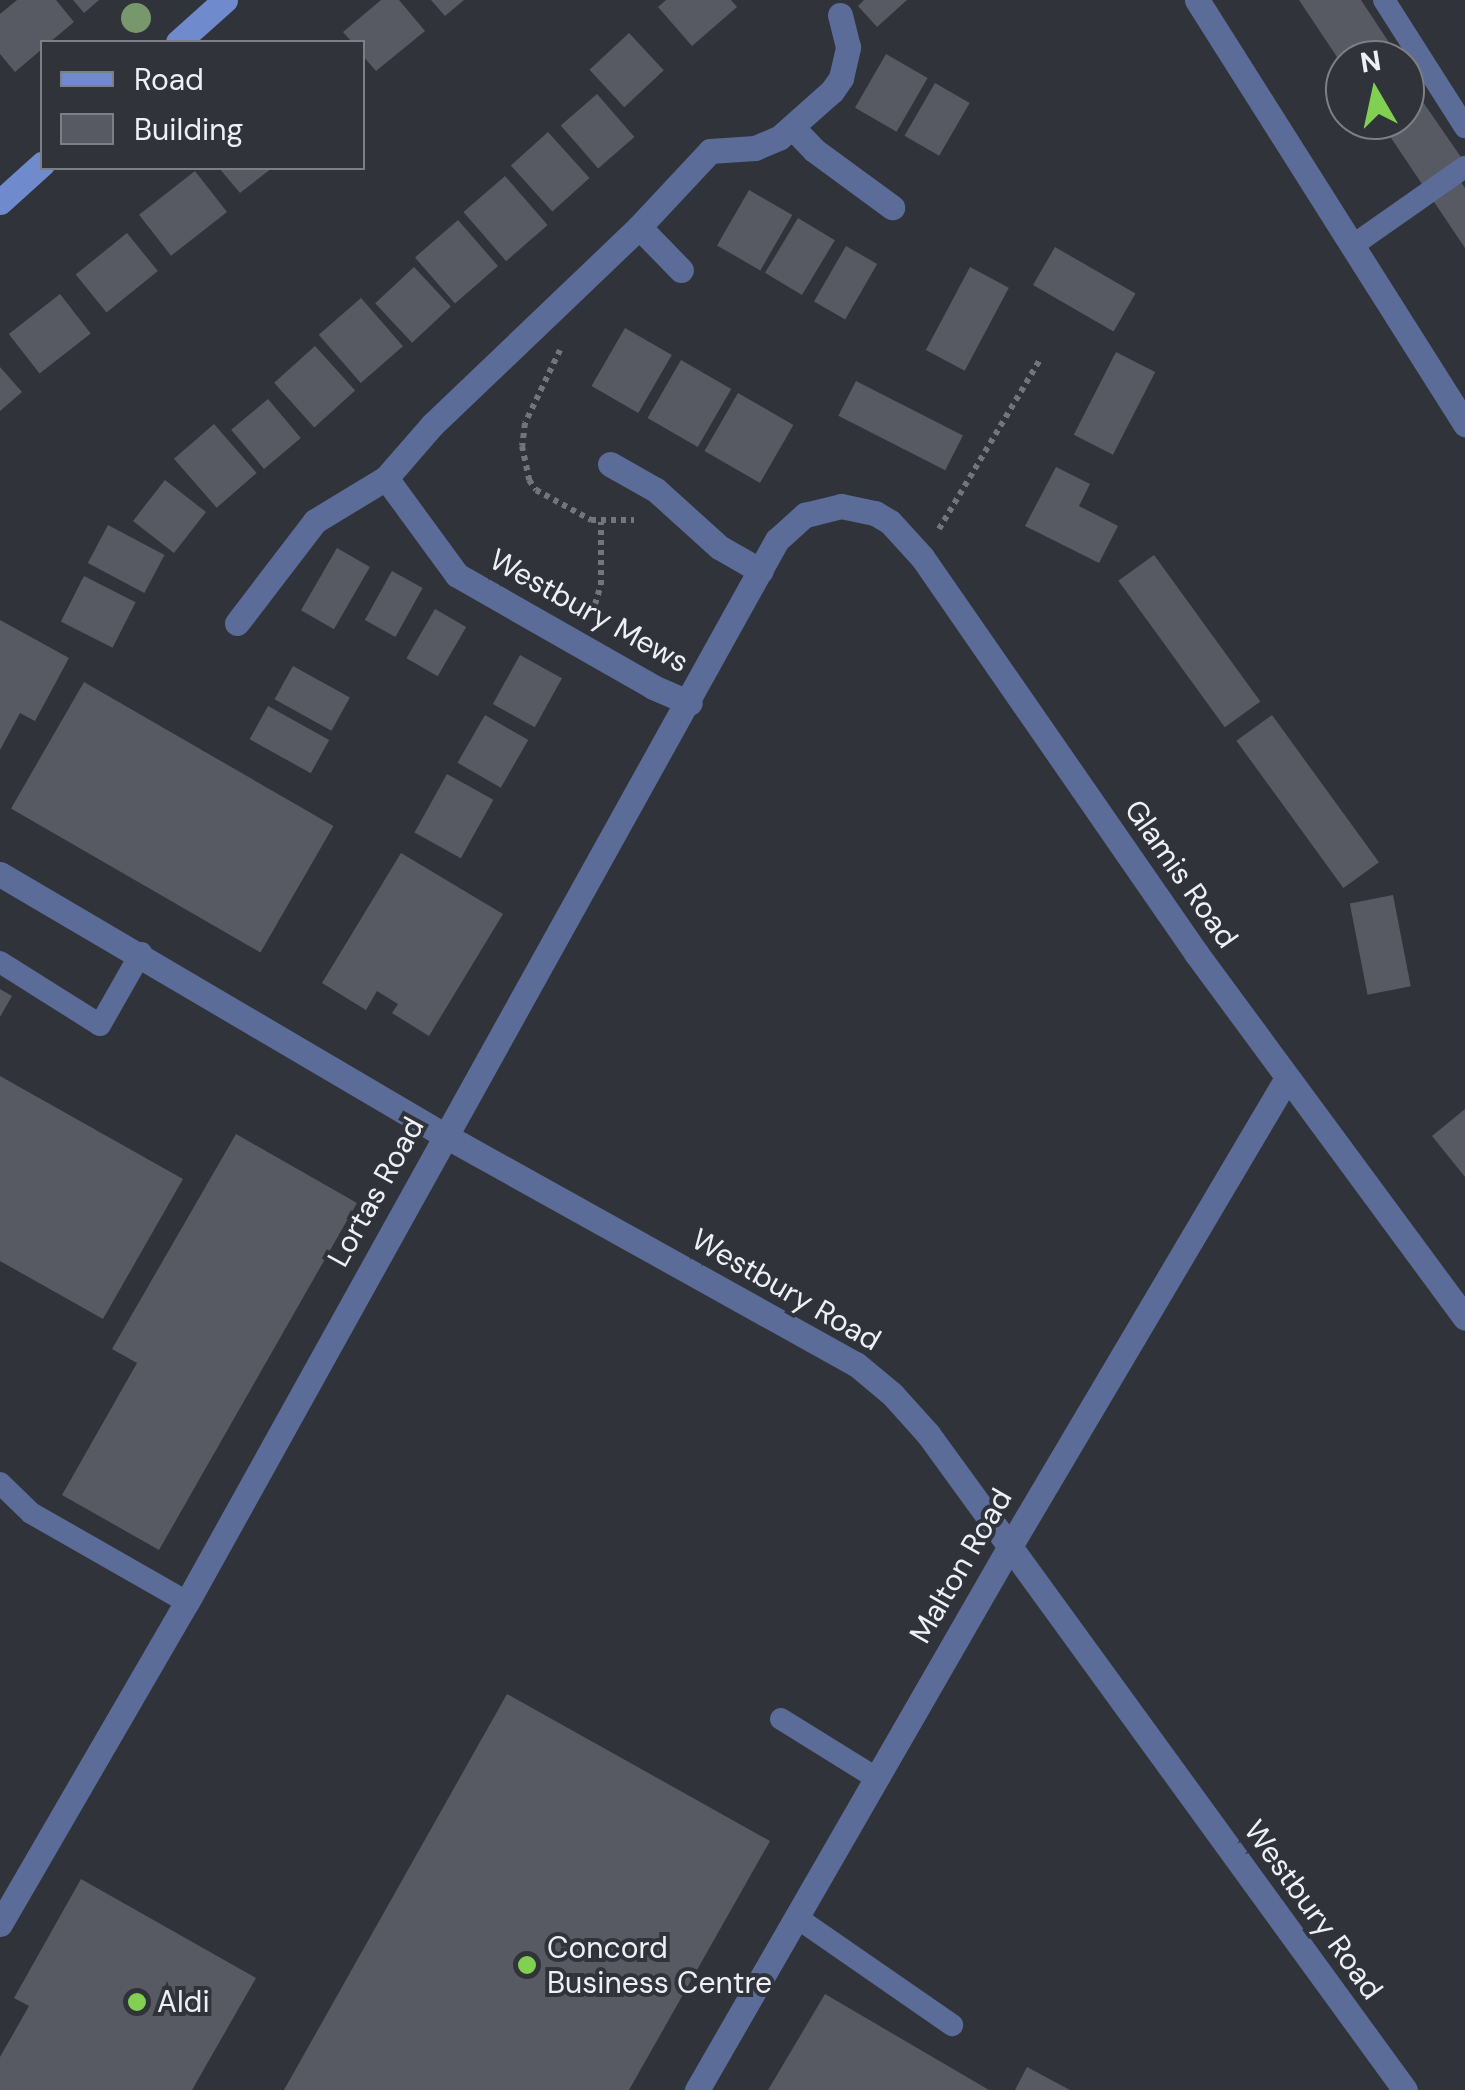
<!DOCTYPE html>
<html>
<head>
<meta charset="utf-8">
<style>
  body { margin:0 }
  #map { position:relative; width:1465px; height:2090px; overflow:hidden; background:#30333a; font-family:"DM Sans",sans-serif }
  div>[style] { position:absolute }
  .building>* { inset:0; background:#575a62; transform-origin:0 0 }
  .path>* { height:6px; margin-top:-3px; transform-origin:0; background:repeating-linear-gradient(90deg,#72757b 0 5px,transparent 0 10px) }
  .lane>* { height:22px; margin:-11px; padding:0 11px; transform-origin:11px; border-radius:11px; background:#5a6c97 }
  .street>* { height:25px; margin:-12.5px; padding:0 12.5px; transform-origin:12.5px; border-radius:12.5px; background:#5a6c97 }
  .secondary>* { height:25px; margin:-12.5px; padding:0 12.5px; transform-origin:12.5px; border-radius:12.5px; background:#6f8bce }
  .trees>* { width:30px; height:30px; margin:-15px; border-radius:50%; background:#77986c }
  .dots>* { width:28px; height:28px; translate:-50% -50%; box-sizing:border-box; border:5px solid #30333a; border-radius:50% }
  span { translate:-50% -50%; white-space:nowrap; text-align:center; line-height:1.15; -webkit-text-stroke:8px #30333a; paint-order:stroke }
  .street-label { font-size:30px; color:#edf0f4 }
  .poi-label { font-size:30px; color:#edf0f4 }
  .left { translate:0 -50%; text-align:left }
  .legend { position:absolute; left:40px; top:40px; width:325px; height:130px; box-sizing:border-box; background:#30333a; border:2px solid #7c7f84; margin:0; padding:12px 18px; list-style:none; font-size:30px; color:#edf0f4 }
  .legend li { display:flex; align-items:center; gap:20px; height:50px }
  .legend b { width:50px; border:2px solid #7c7f84 }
  .north { position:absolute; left:1325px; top:40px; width:100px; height:100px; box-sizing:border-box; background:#30333a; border:2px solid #7c7f84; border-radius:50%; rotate:351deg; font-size:28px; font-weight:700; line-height:40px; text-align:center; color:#edf0f4 }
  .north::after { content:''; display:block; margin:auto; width:35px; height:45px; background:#81d051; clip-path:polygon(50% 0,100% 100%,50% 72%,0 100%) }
</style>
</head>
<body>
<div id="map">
  <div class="building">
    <div style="clip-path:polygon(17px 0,56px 0,74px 22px,50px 42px,42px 42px,42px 49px,15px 72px,0 54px,0 14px)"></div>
    <div style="clip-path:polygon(73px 0,99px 0,84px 13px)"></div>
    <div style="clip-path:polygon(381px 0,399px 0,425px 31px,376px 71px,362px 55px,362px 42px,352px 42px,343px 32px)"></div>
    <div style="clip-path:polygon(431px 0,464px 0,445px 16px)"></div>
    <div style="clip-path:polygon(666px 0,731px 0,737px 7px,692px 46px,658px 7px)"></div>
    <div style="clip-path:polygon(864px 0,907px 0,877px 27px,858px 6px)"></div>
    <div style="clip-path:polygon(1299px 0,1361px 0,1394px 50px,1379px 60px,1345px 60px,1345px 69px)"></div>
    <div style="left:629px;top:33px;width:51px;height:54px;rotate:47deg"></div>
    <div style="left:886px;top:54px;width:48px;height:62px;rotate:30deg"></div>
    <div style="clip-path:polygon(1405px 76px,1463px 160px,1451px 167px,1465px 188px,1465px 248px,1379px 120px,1405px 120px)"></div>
    <div style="left:935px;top:83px;width:40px;height:61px;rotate:30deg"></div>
    <div style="left:597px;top:94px;width:57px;height:48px;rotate:49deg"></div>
    <div style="left:548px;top:132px;width:62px;height:50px;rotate:48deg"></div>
    <div style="clip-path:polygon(219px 168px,272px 168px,240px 193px)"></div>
    <div style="left:195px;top:171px;width:52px;height:71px;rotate:52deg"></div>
    <div style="left:505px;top:176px;width:65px;height:55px;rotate:49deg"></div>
    <div style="left:749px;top:190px;width:50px;height:64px;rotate:30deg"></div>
    <div style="left:798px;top:218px;width:43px;height:64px;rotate:31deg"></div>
    <div style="left:458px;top:220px;width:61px;height:57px;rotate:49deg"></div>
    <div style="left:127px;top:233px;width:49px;height:66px;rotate:51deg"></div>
    <div style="left:846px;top:246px;width:36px;height:64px;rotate:30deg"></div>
    <div style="left:1055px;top:247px;width:93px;height:44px;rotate:30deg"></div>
    <div style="left:414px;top:267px;width:54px;height:53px;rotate:47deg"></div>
    <div style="left:970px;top:267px;width:44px;height:94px;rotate:28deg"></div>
    <div style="left:60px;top:294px;width:50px;height:65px;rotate:52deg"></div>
    <div style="left:361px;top:298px;width:64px;height:56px;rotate:49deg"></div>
    <div style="left:625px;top:328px;width:54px;height:67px;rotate:30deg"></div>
    <div style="left:315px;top:346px;width:60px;height:55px;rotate:48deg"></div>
    <div style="left:1116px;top:352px;width:44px;height:93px;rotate:27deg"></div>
    <div style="left:681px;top:360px;width:58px;height:67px;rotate:30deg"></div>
    <div style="clip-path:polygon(0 367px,22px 392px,0 411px)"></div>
    <div style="left:856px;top:381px;width:120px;height:39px;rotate:27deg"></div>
    <div style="left:738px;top:393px;width:64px;height:67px;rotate:30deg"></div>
    <div style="left:268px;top:399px;width:51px;height:48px;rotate:50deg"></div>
    <div style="left:214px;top:424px;width:65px;height:53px;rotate:49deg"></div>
    <div style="clip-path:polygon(1056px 467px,1090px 484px,1079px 506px,1118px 526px,1099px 563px,1025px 526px)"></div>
    <div style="left:165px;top:480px;width:52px;height:52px;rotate:38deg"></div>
    <div style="left:108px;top:525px;width:64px;height:43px;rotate:28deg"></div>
    <div style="left:337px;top:548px;width:38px;height:72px;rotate:30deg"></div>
    <div style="left:1154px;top:555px;width:181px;height:44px;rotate:54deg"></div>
    <div style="left:392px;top:571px;width:35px;height:56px;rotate:29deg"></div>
    <div style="left:84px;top:576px;width:58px;height:51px;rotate:27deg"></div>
    <div style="left:435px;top:609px;width:36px;height:57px;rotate:30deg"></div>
    <div style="clip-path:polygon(0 620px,69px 658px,35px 721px,20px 713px,0 750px)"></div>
    <div style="left:520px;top:655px;width:48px;height:56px;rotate:29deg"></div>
    <div style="left:293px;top:666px;width:65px;height:38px;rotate:29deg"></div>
    <div style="left:84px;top:682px;width:288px;height:146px;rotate:30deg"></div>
    <div style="left:268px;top:706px;width:70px;height:38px;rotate:29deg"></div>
    <div style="left:485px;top:715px;width:50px;height:55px;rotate:30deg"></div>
    <div style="left:1272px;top:715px;width:182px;height:44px;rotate:54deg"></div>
    <div style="left:447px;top:774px;width:53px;height:67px;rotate:29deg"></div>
    <div style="clip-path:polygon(401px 853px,503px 914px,429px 1036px,392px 1013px,398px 1004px,377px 991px,366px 1010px,322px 983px)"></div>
    <div style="left:1393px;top:895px;width:93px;height:44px;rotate:79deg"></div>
    <div style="clip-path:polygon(0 989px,12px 996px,0 1017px)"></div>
    <div style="clip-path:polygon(0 1076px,183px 1179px,103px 1319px,0 1261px)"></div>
    <div style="clip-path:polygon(1465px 1109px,1465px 1177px,1432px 1136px)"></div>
    <div style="clip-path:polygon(236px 1134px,357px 1203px,159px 1550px,62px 1495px,137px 1363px,112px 1349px)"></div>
    <div style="clip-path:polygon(507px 1694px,770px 1841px,629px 2090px,284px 2090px)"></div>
    <div style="clip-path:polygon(81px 1879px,256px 1978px,192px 2090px,0 2090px,0 2057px,29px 2006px,14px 1998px)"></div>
    <div style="clip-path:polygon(825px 1994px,989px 2090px,768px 2090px)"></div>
    <div style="clip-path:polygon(1027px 2067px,1070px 2090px,1015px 2090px)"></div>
  </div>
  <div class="path">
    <div style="left:560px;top:350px;width:81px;rotate:115.6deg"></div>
    <div style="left:525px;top:423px;width:23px;rotate:97deg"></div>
    <div style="left:522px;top:446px;width:35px;rotate:78deg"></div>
    <div style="left:529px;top:480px;width:12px;rotate:55deg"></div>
    <div style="left:536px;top:490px;width:63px;rotate:28.6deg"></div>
    <div style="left:591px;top:520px;width:43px"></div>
    <div style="left:939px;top:529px;width:199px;rotate:-59.2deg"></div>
    <div style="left:592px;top:614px;width:30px;rotate:-73deg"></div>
    <div style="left:601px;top:585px;width:63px;rotate:-90deg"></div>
  </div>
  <div class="lane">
    <div style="left:1384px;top:0;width:151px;rotate:57.5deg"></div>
    <div style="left:1352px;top:246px;width:138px;rotate:-35deg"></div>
    <div style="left:0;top:962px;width:118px;rotate:32.2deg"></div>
    <div style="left:100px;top:1025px;width:83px;rotate:-60.3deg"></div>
    <div style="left:0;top:1483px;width:43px;rotate:44.1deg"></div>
    <div style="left:31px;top:1513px;width:180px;rotate:29.7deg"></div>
    <div style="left:781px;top:1719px;width:112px;rotate:31.8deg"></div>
    <div style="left:796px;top:1917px;width:190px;rotate:34.7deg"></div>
  </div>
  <div class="street">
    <div style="left:1197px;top:0;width:502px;rotate:57.7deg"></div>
    <div style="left:793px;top:128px;width:30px;rotate:46deg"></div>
    <div style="left:814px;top:150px;width:97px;rotate:36.2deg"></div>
    <div style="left:639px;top:227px;width:60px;rotate:45.7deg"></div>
    <div style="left:610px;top:464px;width:53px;rotate:29.5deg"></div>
    <div style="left:656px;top:490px;width:85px;rotate:42.1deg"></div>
    <div style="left:719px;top:547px;width:48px;rotate:29.7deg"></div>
    <div style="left:386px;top:478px;width:120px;rotate:53.8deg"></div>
    <div style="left:457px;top:575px;width:226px;rotate:29.7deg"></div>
    <div style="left:653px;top:687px;width:40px;rotate:23.4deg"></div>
    <div style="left:237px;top:623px;width:128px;rotate:-52.6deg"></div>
    <div style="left:315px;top:521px;width:83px;rotate:-31.2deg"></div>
    <div style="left:386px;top:478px;width:70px;rotate:-49deg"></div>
    <div style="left:432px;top:425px;width:286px;rotate:-43.7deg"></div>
    <div style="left:639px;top:227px;width:104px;rotate:-46.9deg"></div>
    <div style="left:710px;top:151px;width:45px;rotate:-3.8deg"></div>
    <div style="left:755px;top:148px;width:26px;rotate:-23deg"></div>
    <div style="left:779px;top:138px;width:71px;rotate:-41.6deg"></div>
    <div style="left:832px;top:91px;width:16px;rotate:-55deg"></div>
    <div style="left:841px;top:78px;width:32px;rotate:-77deg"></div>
    <div style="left:848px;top:47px;width:33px;rotate:-104deg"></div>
    <div style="left:0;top:874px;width:515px;rotate:30.45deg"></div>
    <div style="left:444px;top:1135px;width:471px;rotate:29.1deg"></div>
    <div style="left:856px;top:1364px;width:47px;rotate:39.8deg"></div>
    <div style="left:892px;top:1394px;width:54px;rotate:48deg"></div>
    <div style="left:928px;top:1434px;width:811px;rotate:53.98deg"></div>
    <div style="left:0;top:1924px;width:372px;rotate:-59.9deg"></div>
    <div style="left:187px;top:1602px;width:1215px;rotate:-60.95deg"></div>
    <div style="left:777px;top:540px;width:38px;rotate:-42deg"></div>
    <div style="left:805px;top:515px;width:37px;rotate:-14deg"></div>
    <div style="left:841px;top:506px;width:35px;rotate:12deg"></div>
    <div style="left:875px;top:513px;width:17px;rotate:31deg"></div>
    <div style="left:890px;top:522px;width:47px;rotate:47.6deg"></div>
    <div style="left:922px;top:557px;width:482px;rotate:55.3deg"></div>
    <div style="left:1196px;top:953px;width:453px;rotate:53.6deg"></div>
    <div style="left:697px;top:2090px;width:625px;rotate:-60.07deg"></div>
    <div style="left:1009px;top:1548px;width:546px;rotate:-59.4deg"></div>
  </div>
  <div class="secondary">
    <div style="left:178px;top:42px;width:63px;rotate:-41.8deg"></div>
    <div style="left:0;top:202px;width:57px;rotate:-42.1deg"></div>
  </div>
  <div class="trees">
    <div style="left:136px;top:18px"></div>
  </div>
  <div class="dots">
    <div style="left:527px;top:1965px;background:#81d051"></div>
    <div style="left:137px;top:2002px;background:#81d051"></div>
  </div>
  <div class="street-label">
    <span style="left:589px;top:611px;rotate:29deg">Westbury Mews</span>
    <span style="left:1181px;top:874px;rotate:55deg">Glamis Road</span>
    <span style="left:376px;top:1192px;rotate:-61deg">Lortas Road</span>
    <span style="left:786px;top:1290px;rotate:30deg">Westbury Road</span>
    <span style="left:961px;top:1566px;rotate:-60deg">Malton Road</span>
    <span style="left:1313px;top:1910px;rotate:54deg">Westbury Road</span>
  </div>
  <div class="poi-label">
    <span class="left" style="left:547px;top:1965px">Concord<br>Business Centre</span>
    <span class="left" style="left:157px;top:2002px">Aldi</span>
  </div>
  <ul class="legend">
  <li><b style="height:12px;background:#6f8bce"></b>Road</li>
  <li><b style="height:28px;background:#575a62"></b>Building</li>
  </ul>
  <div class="north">N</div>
</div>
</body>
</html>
